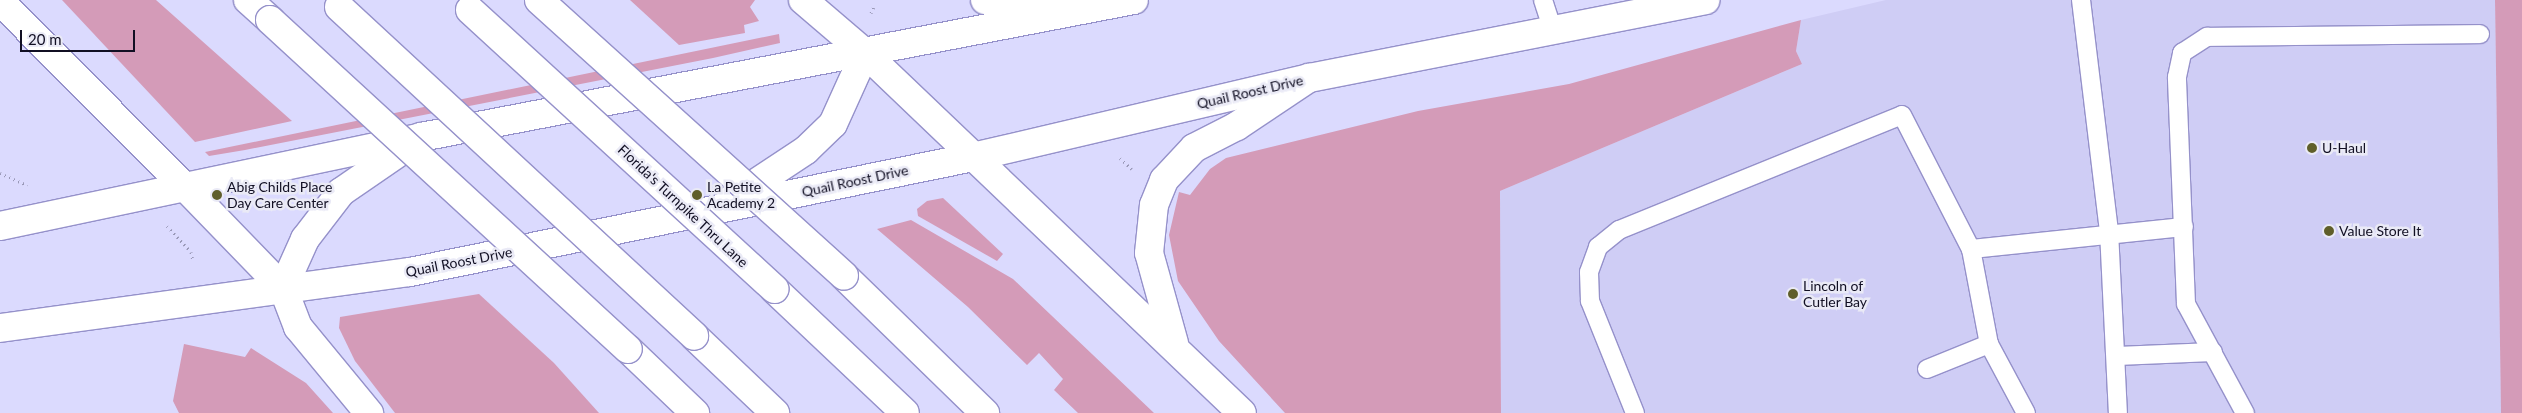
<!DOCTYPE html>
<html>
<head>
<meta charset="utf-8">
<style>
  body { margin:0 }
  #map { position:relative; width:2522px; height:413px; overflow:hidden; background:#dbdafe; font-family:Lato,sans-serif }
  div>[style] { position:absolute }
  .built>* { inset:0; background:#cfcdf5 }
  .green>* { inset:0; background:#d49bb8 }
  .path>* { height:3px; margin-top:-1.5px; transform-origin:0; background:repeating-linear-gradient(90deg,#9998b7 0 1px,transparent 0 5px) }
  .roads { filter:drop-shadow(1px 0 #9591ca) drop-shadow(-1px 0 #9591ca) drop-shadow(0 1px #9591ca) drop-shadow(0 -1px #9591ca) }
  .lane>* { height:18px; margin:-9px; padding:0 9px; transform-origin:9px; border-radius:9px; background:#fff }
  .secondary>* { height:28px; margin:-14px; padding:0 14px; transform-origin:14px; border-radius:14px; background:#fff }
  .highway>* { height:28px; margin:-14px; padding:0 14px; transform-origin:14px; border-radius:14px; background:#fff }
  .bridges { filter:drop-shadow(1px 0 #9591ca) drop-shadow(-1px 0 #9591ca) drop-shadow(0 1px #9591ca) drop-shadow(0 -1px #9591ca) }
  .highway-bridge>* { height:28px; margin:-14px; padding:0 14px; transform-origin:14px; border-radius:14px; background:#fff }
  .dots>* { width:14px; height:14px; translate:-50% -50%; box-sizing:border-box; border:2px solid #eaeaf6; border-radius:50% }
  span { translate:-50% -50%; white-space:nowrap; text-align:center; line-height:1.15; -webkit-text-stroke:5px #eaeaf6; paint-order:stroke }
  .street-label { font-size:14px; color:#110f23 }
  .poi-label { font-size:14px; color:#110f23 }
  .left { translate:0 -50%; text-align:left }
  .scale { position:absolute; left:20px; top:30px; width:115px; height:22px; box-sizing:border-box; border:2px solid #110f23; border-top:0; padding-left:6px; font-size:15px; line-height:18px; white-space:nowrap; color:#110f23; -webkit-text-stroke:4px #eaeaf6; paint-order:stroke }
</style>
</head>
<body>
<div id="map">
  <div class="built">
    <div style="clip-path:polygon(1886px 0,2495px 0,2501px 413px,1501px 413px,1500px 191px,1802px 64px,1796px 51px,1801px 20px)"></div>
  </div>
  <div class="green">
    <div style="clip-path:polygon(62px 0,156px 0,292px 121px,195px 142px)"></div>
    <div style="clip-path:polygon(630px 0,755px 0,750px 7px,759px 21px,744px 25px,745px 33px,679px 45px)"></div>
    <div style="clip-path:polygon(2495px 0,2522px 0,2522px 413px,2501px 413px)"></div>
    <div style="clip-path:polygon(1801px 20px,1796px 51px,1802px 64px,1500px 191px,1501px 413px,1285px 413px,1219px 341px,1178px 281px,1169px 235px,1179px 192px,1190px 195px,1210px 169px,1226px 158px,1418px 111px,1569px 84px)"></div>
    <div style="clip-path:polygon(779px 34px,780px 43px,713px 58px,245px 150px,209px 156px,205px 152px)"></div>
    <div style="clip-path:polygon(943px 198px,1003px 254px,997px 261px,918px 216px,917px 209px,927px 201px)"></div>
    <div style="clip-path:polygon(911px 220px,1013px 279px,1154px 413px,1078px 413px,1054px 390px,1063px 379px,1039px 353px,1027px 365px,968px 307px,877px 229px)"></div>
    <div style="clip-path:polygon(479px 294px,554px 363px,599px 413px,395px 413px,355px 361px,339px 328px,340px 317px)"></div>
    <div style="clip-path:polygon(184px 344px,245px 357px,251px 348px,306px 383px,333px 413px,179px 413px,173px 401px)"></div>
  </div>
  <div class="path">
    <div style="left:871px;top:13px;width:8px;rotate:-67deg"></div>
    <div style="left:1120px;top:158px;width:16px;rotate:43deg"></div>
    <div style="left:0;top:173px;width:30px;rotate:24deg"></div>
    <div style="left:167px;top:226px;width:35px;rotate:47deg"></div>
    <div style="left:191px;top:252px;width:9px;rotate:77deg"></div>
  </div>
  <div class="roads">
    <div class="lane">
      <div style="left:1543px;top:0;width:28px;rotate:72deg"></div>
      <div style="left:2081px;top:0;width:233px;rotate:83.1deg"></div>
      <div style="left:2109px;top:231px;width:182px;rotate:87.2deg"></div>
      <div style="left:1971px;top:249px;width:214px;rotate:-5.9deg"></div>
      <div style="left:2117px;top:356px;width:96px;rotate:-2.4deg"></div>
      <div style="left:1927px;top:369px;width:67px;rotate:-22deg"></div>
      <div style="left:1635px;top:413px;width:121px;rotate:-111.9deg"></div>
      <div style="left:1590px;top:301px;width:29px;rotate:-92deg"></div>
      <div style="left:1589px;top:272px;width:27px;rotate:-70deg"></div>
      <div style="left:1598px;top:247px;width:27px;rotate:-39deg"></div>
      <div style="left:1619px;top:230px;width:305px;rotate:-22.1deg"></div>
      <div style="left:1902px;top:115px;width:151px;rotate:62.8deg"></div>
      <div style="left:1971px;top:249px;width:97px;rotate:79.3deg"></div>
      <div style="left:1989px;top:344px;width:78px;rotate:61.8deg"></div>
      <div style="left:2245px;top:413px;width:124px;rotate:-118.4deg"></div>
      <div style="left:2186px;top:304px;width:227px;rotate:-92.3deg"></div>
      <div style="left:2177px;top:77px;width:25px;rotate:-78deg"></div>
      <div style="left:2182px;top:53px;width:30px;rotate:-33deg"></div>
      <div style="left:2207px;top:37px;width:273px;rotate:-0.6deg"></div>
    </div>
    <div class="secondary">
      <div style="left:803px;top:0;width:82px;rotate:40.5deg"></div>
      <div style="left:985px;top:0;width:74px;rotate:3.9deg"></div>
      <div style="left:0;top:1px;width:262px;rotate:45.2deg"></div>
      <div style="left:729px;top:201px;width:92px;rotate:-33.5deg"></div>
      <div style="left:806px;top:150px;width:37px;rotate:-44deg"></div>
      <div style="left:833px;top:124px;width:78px;rotate:-65.7deg"></div>
      <div style="left:0;top:226px;width:430px;rotate:-11.9deg"></div>
      <div style="left:421px;top:137px;width:726px;rotate:-10.88deg"></div>
      <div style="left:0;top:328px;width:414px;rotate:-7.8deg"></div>
      <div style="left:410px;top:272px;width:575px;rotate:-11.54deg"></div>
      <div style="left:973px;top:157px;width:345px;rotate:-13.2deg"></div>
      <div style="left:1309px;top:78px;width:404px;rotate:-11.1deg"></div>
    </div>
    <div class="highway">
      <div style="left:248px;top:0;width:30px;rotate:42deg"></div>
      <div style="left:865px;top:53px;width:521px;rotate:43.68deg"></div>
      <div style="left:185px;top:187px;width:141px;rotate:45.9deg"></div>
      <div style="left:283px;top:288px;width:42px;rotate:69deg"></div>
      <div style="left:298px;top:327px;width:112px;rotate:50.5deg"></div>
      <div style="left:844px;top:276px;width:197px;rotate:44.2deg"></div>
      <div style="left:283px;top:288px;width:54px;rotate:-65.8deg"></div>
      <div style="left:305px;top:239px;width:59px;rotate:-52.5deg"></div>
      <div style="left:341px;top:192px;width:97px;rotate:-34.5deg"></div>
      <div style="left:774px;top:289px;width:180px;rotate:43.4deg"></div>
      <div style="left:694px;top:336px;width:112px;rotate:43.5deg"></div>
      <div style="left:1174px;top:343px;width:93px;rotate:-105.5deg"></div>
      <div style="left:1149px;top:253px;width:48px;rotate:-84.1deg"></div>
      <div style="left:1154px;top:205px;width:27px;rotate:-68deg"></div>
      <div style="left:1164px;top:180px;width:44px;rotate:-46.8deg"></div>
      <div style="left:1194px;top:148px;width:48px;rotate:-27.1deg"></div>
      <div style="left:1237px;top:126px;width:87px;rotate:-33.7deg"></div>
      <div style="left:628px;top:349px;width:93px;rotate:43.7deg"></div>
    </div>
  </div>
  <div class="bridges">
    <div class="highway-bridge">
      <div style="left:539px;top:0;width:411px;rotate:42.1deg"></div>
      <div style="left:339px;top:7px;width:484px;rotate:42.8deg"></div>
      <div style="left:470px;top:10px;width:413px;rotate:42.5deg"></div>
      <div style="left:270px;top:20px;width:486px;rotate:42.6deg"></div>
    </div>
  </div>
  <div class="dots">
    <div style="left:2312px;top:148px;background:#5f5e2a"></div>
    <div style="left:217px;top:195px;background:#5f5e2a"></div>
    <div style="left:697px;top:195px;background:#5f5e2a"></div>
    <div style="left:2329px;top:231px;background:#5f5e2a"></div>
    <div style="left:1793px;top:294px;background:#5f5e2a"></div>
  </div>
  <div class="street-label">
    <span style="left:1250px;top:92px;rotate:-13deg">Quail Roost Drive</span>
    <span style="left:855px;top:181px;rotate:-12deg">Quail Roost Drive</span>
    <span style="left:683px;top:206px;rotate:43deg">Florida's Turnpike Thru Lane</span>
    <span style="left:459px;top:262px;rotate:-11deg">Quail Roost Drive</span>
  </div>
  <div class="poi-label">
    <span class="left" style="left:2322px;top:148px">U-Haul</span>
    <span class="left" style="left:227px;top:195px">Abig Childs Place<br>Day Care Center</span>
    <span class="left" style="left:707px;top:195px">La Petite<br>Academy 2</span>
    <span class="left" style="left:2339px;top:231px">Value Store It</span>
    <span class="left" style="left:1803px;top:294px">Lincoln of<br>Cutler Bay</span>
  </div>
  <div class="scale">20 m</div>
</div>
</body>
</html>
